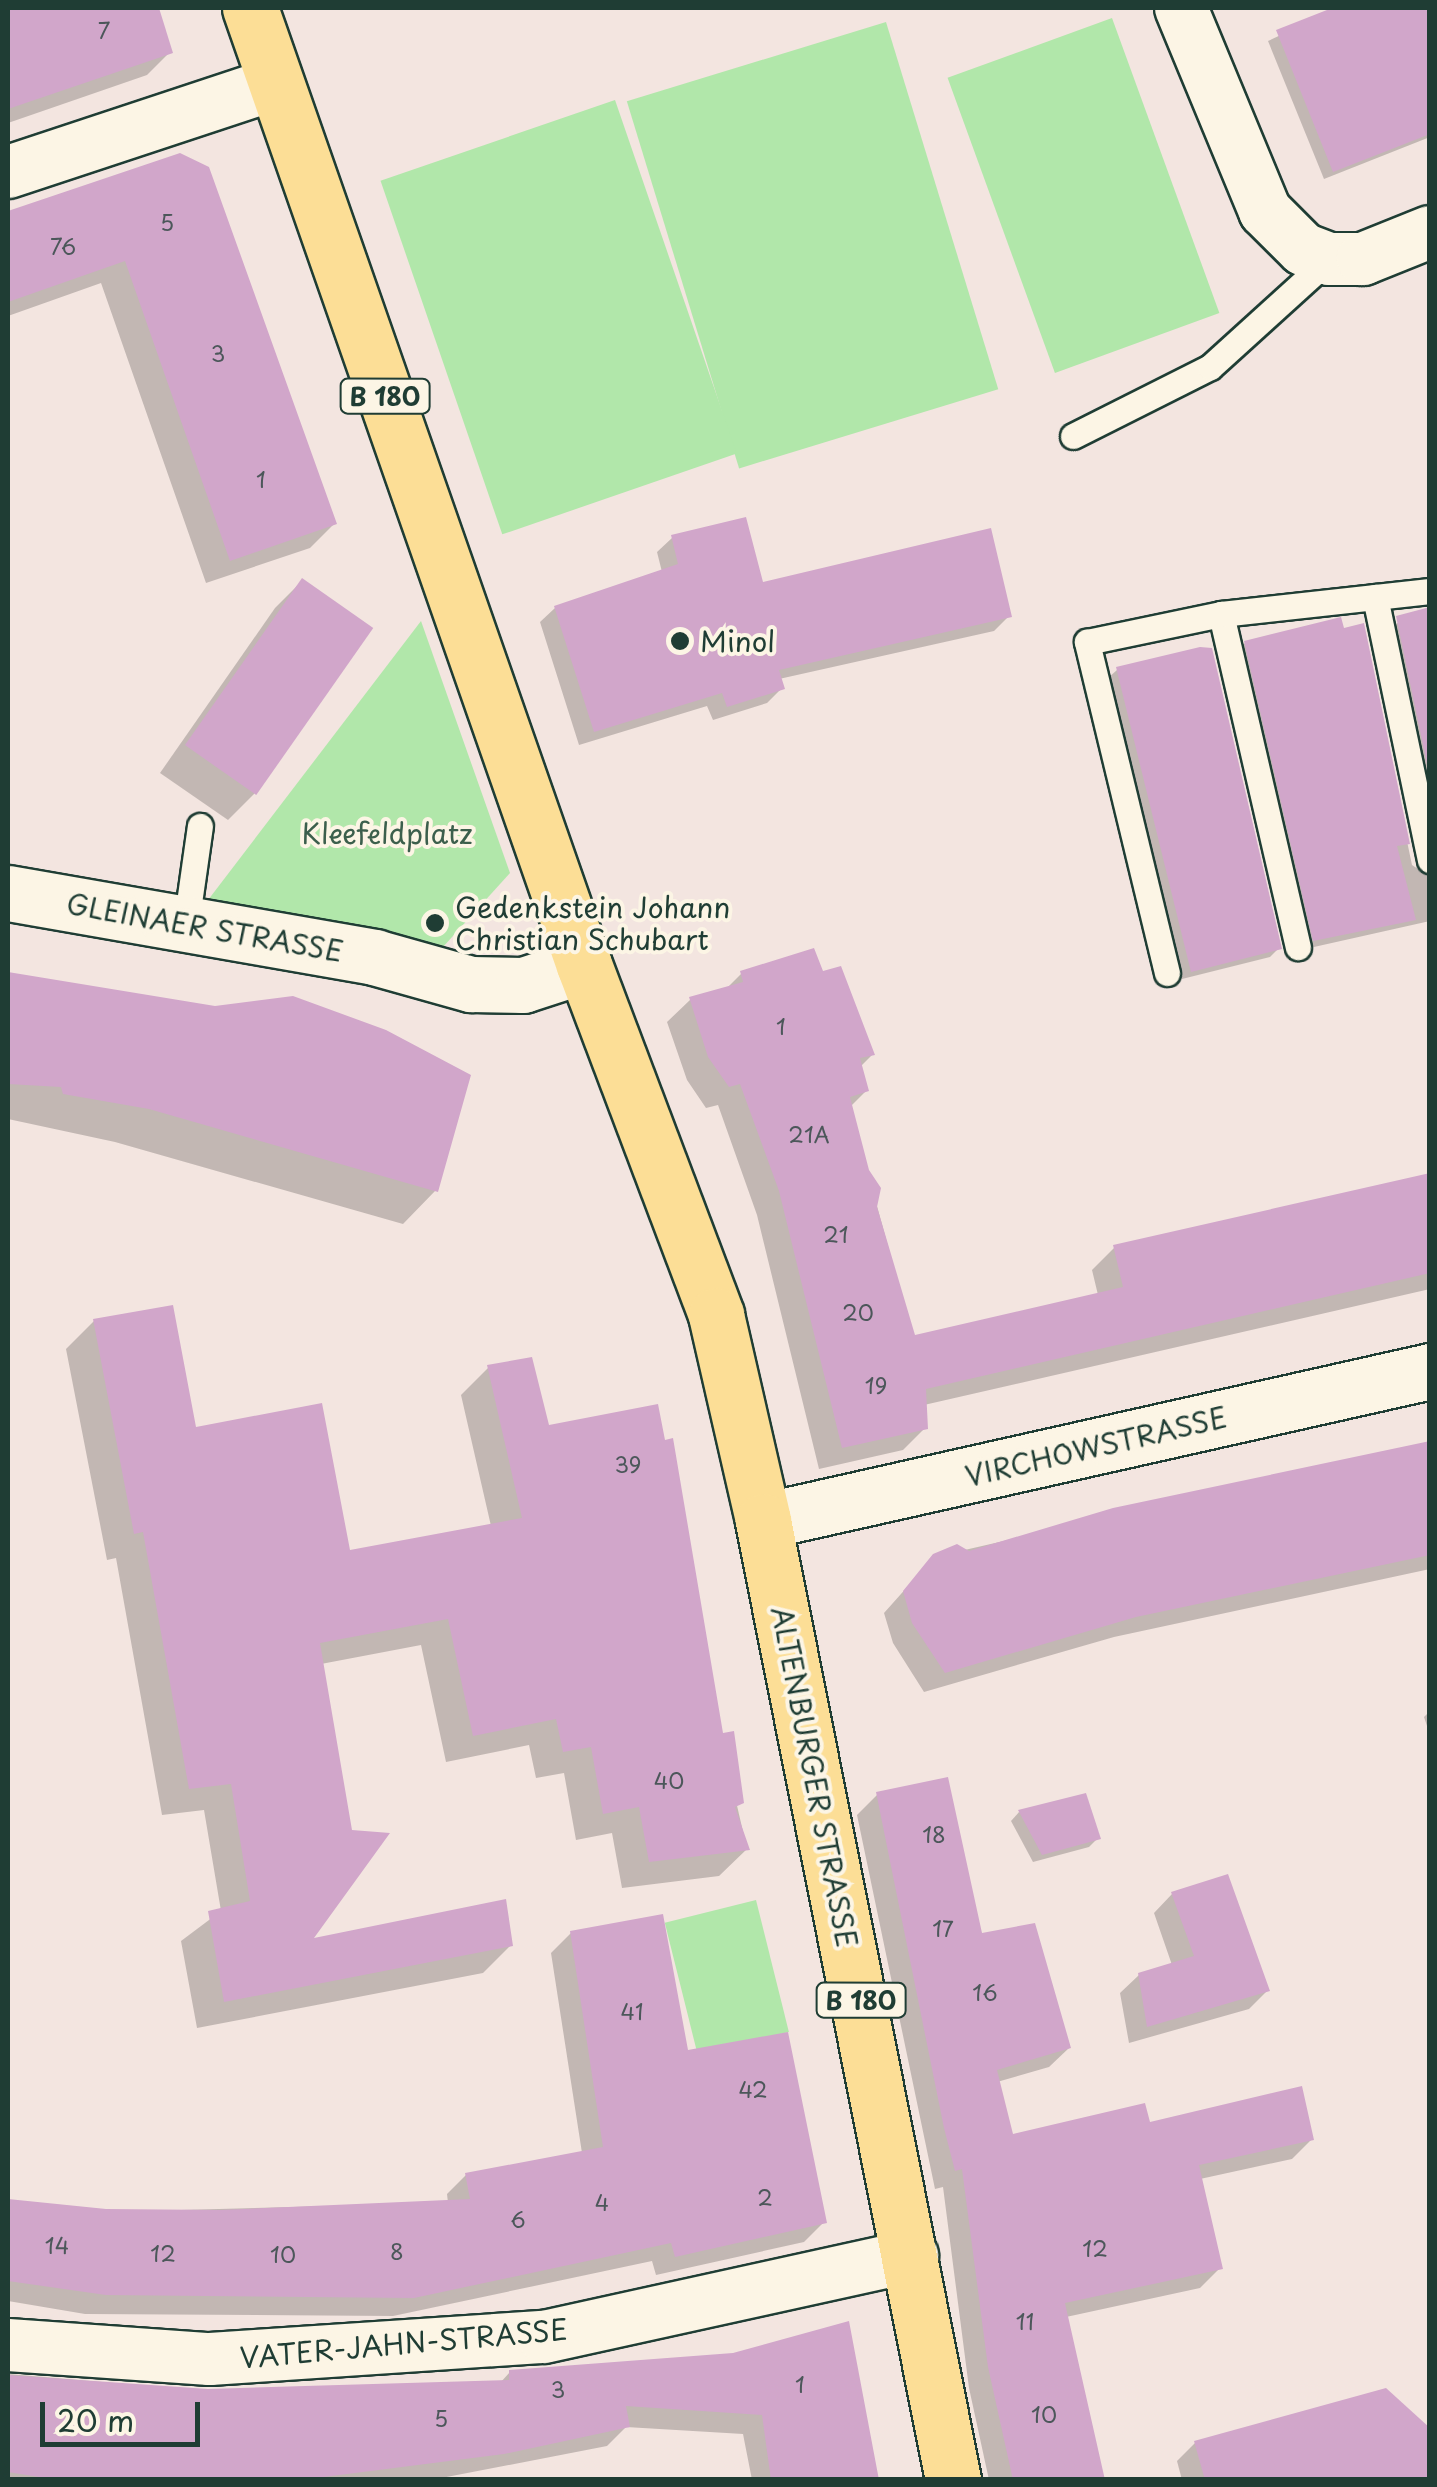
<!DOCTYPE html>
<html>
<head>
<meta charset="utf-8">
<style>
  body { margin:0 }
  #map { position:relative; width:1437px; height:2487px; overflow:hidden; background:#f3e5e0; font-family:"Playpen Sans",sans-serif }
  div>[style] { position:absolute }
  .green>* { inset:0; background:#b1e7aa; transform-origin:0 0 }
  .shadow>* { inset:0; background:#0003 }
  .building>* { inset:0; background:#d1a6ca; transform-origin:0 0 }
  .roads { filter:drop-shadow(2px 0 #1f3d34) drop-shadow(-2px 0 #1f3d34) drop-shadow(0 2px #1f3d34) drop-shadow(0 -2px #1f3d34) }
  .service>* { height:25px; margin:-12.5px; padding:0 12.5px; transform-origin:12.5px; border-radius:12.5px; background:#fcf5e5 }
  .minor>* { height:52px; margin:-26px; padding:0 26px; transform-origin:26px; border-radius:26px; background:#fcf5e5 }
  .tertiary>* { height:55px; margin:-27.5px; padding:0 27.5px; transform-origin:27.5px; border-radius:27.5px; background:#fcf5e5 }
  .primary>* { height:55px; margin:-27.5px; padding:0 27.5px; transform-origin:27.5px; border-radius:27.5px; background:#fcde96 }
  .dots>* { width:28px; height:28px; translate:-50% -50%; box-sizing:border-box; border:5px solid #fcf5e5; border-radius:50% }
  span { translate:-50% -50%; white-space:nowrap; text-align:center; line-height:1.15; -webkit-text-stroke:8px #fcf5e5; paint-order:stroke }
  .number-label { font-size:22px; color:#4c575a }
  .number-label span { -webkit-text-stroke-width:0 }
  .shield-label span { padding:2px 8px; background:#fcf5e5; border:2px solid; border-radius:8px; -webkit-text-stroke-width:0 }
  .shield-label { font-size:25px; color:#1f3d34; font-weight:700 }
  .poi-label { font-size:28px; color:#1f3d34 }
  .left { translate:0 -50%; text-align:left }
  .park-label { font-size:28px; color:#3c5f4c }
  .street-label { font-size:28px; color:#1f3d34 }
  .frame { position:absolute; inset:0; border:10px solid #1f3d34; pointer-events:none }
  .scale { position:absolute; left:40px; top:2402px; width:160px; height:45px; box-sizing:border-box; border:5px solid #1f3d34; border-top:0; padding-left:12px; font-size:30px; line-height:35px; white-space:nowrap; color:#1f3d34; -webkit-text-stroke:8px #fcf5e5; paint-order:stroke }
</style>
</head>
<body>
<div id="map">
  <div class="green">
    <div style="left:1112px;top:18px;width:314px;height:175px;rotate:70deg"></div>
    <div style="left:886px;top:22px;width:384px;height:271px;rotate:73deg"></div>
    <div style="left:615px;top:100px;width:374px;height:248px;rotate:71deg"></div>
    <div style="clip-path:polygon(421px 621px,510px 873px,443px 947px,205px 904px)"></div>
    <div style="left:756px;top:1900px;width:136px;height:94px;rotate:76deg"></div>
  </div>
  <div class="shadow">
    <div style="clip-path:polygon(8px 8px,157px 8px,170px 52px,147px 75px,8px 123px)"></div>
    <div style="clip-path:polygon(1339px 8px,1430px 8px,1430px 137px,1324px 179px,1268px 41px)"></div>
    <div style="clip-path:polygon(179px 156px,334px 524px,310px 548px,206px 583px,101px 283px,8px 316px,8px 214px)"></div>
    <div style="clip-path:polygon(672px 538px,762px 585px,1009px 616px,994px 631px,779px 679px,782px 688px,767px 703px,713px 720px,707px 706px,579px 745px,540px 622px,555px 608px,662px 572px,657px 552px)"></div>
    <div style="clip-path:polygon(302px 581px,255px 793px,228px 820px,160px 773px,275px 608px)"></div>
    <div style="clip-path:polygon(1430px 610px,1430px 826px,1388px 627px)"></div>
    <div style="clip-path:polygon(1362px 626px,1412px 865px,1430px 877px,1430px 921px,1305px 949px,1236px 652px,1245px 643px)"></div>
    <div style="clip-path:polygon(1117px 670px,1279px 948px,1270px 957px,1182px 979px,1108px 678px)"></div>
    <div style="clip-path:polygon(742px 973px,822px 974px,872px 1055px,860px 1067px,867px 1090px,850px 1107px,913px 1338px,1098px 1295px,1092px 1270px,1114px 1248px,1430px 1175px,1430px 1289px,924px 1405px,925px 1428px,903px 1450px,819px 1469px,757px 1215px,718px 1105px,706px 1108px,687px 1080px,667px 1022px,690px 1000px,726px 989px)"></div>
    <div style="clip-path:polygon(8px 974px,44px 985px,436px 1190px,403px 1224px,115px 1142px,8px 1119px)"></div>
    <div style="clip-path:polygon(94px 1321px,194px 1430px,348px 1552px,491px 1526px,461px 1395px,489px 1367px,547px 1428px,721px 1736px,747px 1849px,719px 1876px,622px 1888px,612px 1833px,576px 1840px,564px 1773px,536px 1778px,529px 1745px,446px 1762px,421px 1645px,321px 1664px,308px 1942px,511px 1945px,483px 1973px,197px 2028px,181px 1941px,221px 1911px,204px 1810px,162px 1815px,116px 1558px,107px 1560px,66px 1349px)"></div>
    <div style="clip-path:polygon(1430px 1444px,1430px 1569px,1114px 1637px,924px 1692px,893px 1643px,884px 1613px,934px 1557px)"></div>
    <div style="clip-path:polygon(1430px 1711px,1430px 1735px,1424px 1717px)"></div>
    <div style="clip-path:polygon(877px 1795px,1069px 2048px,1049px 2067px,997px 2082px,1011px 2137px,1148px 2125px,1312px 2139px,1292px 2159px,1200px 2179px,1220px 2268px,1200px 2288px,1066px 2317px,1103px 2480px,989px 2480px,969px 2388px,943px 2187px,935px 2189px,857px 1815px)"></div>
    <div style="clip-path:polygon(1019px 1812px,1098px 1838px,1089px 1847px,1033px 1862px,1011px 1821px)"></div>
    <div style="clip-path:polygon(1172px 1894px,1268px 1990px,1249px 2009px,1129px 2043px,1120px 1993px,1139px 1975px,1172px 1965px,1154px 1913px)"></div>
    <div style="clip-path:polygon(571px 1933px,686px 2053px,824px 2222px,804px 2242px,656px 2275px,652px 2261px,393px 2316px,85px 2314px,8px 2301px,8px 2201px,106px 2212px,448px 2203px,447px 2194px,466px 2175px,582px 2153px,551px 1953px)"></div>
    <div style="clip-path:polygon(734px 2356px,878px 2480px,752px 2480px,743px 2434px,626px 2427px,607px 2446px,431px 2480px,8px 2480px,8px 2374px,208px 2391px,500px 2383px,510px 2372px)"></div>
    <div style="clip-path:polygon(1195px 2443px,1430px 2480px,1182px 2480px,1177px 2461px)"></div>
  </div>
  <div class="building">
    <div style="clip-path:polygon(8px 8px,159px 8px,173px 53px,8px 109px)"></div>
    <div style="clip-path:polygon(1332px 8px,1430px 8px,1430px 134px,1333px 172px,1276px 30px)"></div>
    <div style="clip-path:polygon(180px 153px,209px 167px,337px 524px,230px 561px,125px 261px,8px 302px,8px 211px)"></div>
    <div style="clip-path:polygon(746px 517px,763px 582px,991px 528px,1012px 617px,779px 670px,785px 689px,727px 707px,722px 693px,594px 732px,554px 606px,678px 564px,671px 535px)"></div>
    <div style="left:302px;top:578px;width:87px;height:204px;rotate:35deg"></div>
    <div style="clip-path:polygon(1430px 607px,1430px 778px,1396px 616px)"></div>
    <div style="clip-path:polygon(1341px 617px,1344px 628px,1364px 623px,1410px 844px,1397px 846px,1416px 920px,1313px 941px,1244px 641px)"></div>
    <div style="clip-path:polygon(1200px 647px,1212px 648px,1282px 949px,1191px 972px,1116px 667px)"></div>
    <div style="clip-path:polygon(814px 948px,823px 971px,841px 966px,875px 1055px,860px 1058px,869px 1091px,850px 1097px,869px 1170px,881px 1188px,877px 1207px,915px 1335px,1123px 1287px,1113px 1245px,1430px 1173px,1430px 1273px,926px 1389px,928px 1429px,842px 1448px,779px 1191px,740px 1084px,729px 1087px,708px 1057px,689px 997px,743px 982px,740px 971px)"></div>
    <div style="clip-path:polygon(8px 972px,215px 1006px,293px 996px,386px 1030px,471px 1075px,438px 1192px,149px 1109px,63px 1094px,61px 1087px,8px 1084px)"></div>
    <div style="clip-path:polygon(173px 1305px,196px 1427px,322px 1403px,350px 1550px,522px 1518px,487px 1365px,532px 1357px,549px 1425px,658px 1404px,665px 1440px,673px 1438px,723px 1733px,734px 1731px,744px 1803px,735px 1807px,750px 1850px,649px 1862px,639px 1807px,603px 1814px,591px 1747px,563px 1752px,556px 1719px,473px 1736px,448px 1619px,320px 1643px,352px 1830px,390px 1833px,314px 1938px,506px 1899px,513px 1946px,224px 2002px,208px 1911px,250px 1901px,231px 1784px,189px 1789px,143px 1532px,134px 1534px,93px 1319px)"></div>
    <div style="clip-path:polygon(1430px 1441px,1430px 1555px,1136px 1617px,945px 1673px,912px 1623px,903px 1591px,933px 1554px,957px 1544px,969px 1551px,1113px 1508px)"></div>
    <div style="clip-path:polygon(948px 1777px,982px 1933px,1035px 1923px,1071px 2048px,997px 2070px,1013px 2134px,1145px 2103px,1150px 2122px,1302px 2086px,1314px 2140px,1199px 2165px,1223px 2269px,1065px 2303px,1105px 2480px,1013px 2480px,988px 2367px,962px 2169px,955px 2171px,944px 2128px,876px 1792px)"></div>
    <div style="clip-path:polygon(1086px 1793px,1101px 1839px,1042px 1855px,1018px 1810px)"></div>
    <div style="clip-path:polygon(1228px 1874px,1270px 1991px,1147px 2027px,1138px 1973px,1194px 1956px,1171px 1892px)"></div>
    <div style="clip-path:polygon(663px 1914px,688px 2050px,788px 2032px,827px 2223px,675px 2257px,671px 2243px,414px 2298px,106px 2295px,8px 2281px,8px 2199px,106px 2209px,220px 2210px,470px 2199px,465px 2173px,603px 2147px,570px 1931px)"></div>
    <div style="clip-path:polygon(849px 2321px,879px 2480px,771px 2480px,762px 2415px,626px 2406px,630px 2427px,504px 2454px,300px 2480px,58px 2480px,8px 2472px,8px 2375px,208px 2389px,509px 2380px,509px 2370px,733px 2353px)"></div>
    <div style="clip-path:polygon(1386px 2388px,1430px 2428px,1430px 2480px,1205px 2480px,1194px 2441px)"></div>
  </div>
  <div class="roads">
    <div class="service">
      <div style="left:1073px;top:436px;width:153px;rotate:-26.7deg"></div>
      <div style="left:1210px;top:367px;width:161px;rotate:-42.2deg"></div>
      <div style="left:1375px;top:597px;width:269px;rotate:78.2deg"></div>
      <div style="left:1221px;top:614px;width:342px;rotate:77deg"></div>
      <div style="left:186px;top:924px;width:99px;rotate:-81.9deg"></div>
      <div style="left:1167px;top:973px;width:341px;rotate:-103.6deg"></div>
      <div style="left:1087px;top:642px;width:137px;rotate:-11.8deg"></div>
      <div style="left:1221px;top:614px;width:210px;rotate:-6.3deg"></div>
    </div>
    <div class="minor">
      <div style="left:1181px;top:8px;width:220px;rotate:67.5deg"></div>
      <div style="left:1265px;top:211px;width:54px;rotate:45deg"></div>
      <div style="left:1303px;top:249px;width:28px;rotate:21deg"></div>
      <div style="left:1329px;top:259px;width:34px"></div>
      <div style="left:1363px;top:259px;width:72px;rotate:-21.9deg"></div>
      <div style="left:8px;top:172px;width:283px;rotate:-18.3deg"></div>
      <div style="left:8px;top:2345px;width:202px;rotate:4deg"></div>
      <div style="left:210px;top:2359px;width:335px;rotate:-3.8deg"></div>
      <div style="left:544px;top:2337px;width:377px;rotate:-12.4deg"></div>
    </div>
    <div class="tertiary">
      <div style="left:8px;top:893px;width:372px;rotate:9.9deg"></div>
      <div style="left:374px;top:957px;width:101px;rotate:15.6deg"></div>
      <div style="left:471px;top:984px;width:52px;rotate:1.1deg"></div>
      <div style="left:523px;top:985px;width:64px;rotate:-18.2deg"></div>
      <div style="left:763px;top:1521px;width:684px;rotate:-12.67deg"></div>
    </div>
    <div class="primary">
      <div style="left:250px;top:8px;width:1014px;rotate:70.76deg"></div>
      <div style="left:584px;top:965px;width:374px;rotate:69.3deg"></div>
      <div style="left:716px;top:1315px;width:211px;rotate:77.1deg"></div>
      <div style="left:763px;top:1521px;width:978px;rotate:78.79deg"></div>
    </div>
  </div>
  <div class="dots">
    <div style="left:680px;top:641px;background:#1f3d34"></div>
    <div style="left:435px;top:923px;background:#1f3d34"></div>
  </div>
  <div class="number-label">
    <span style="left:104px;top:30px">7</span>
    <span style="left:167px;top:222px">5</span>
    <span style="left:63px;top:246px">76</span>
    <span style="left:218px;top:353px">3</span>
    <span style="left:261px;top:479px">1</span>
    <span style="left:781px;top:1026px">1</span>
    <span style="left:809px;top:1134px">21A</span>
    <span style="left:836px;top:1234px">21</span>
    <span style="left:858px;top:1312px">20</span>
    <span style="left:876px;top:1385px">19</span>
    <span style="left:628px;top:1464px">39</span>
    <span style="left:669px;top:1780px">40</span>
    <span style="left:934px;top:1834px">18</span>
    <span style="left:943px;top:1928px">17</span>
    <span style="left:985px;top:1992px">16</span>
    <span style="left:632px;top:2011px">41</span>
    <span style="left:753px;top:2089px">42</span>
    <span style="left:765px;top:2197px">2</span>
    <span style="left:602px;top:2202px">4</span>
    <span style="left:518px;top:2219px">6</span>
    <span style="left:57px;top:2245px">14</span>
    <span style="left:1095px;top:2248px">12</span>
    <span style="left:397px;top:2251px">8</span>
    <span style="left:163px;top:2253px">12</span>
    <span style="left:283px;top:2254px">10</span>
    <span style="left:1025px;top:2321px">11</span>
    <span style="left:800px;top:2384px">1</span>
    <span style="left:558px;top:2389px">3</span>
    <span style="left:1044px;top:2414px">10</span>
    <span style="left:441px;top:2418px">5</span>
  </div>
  <div class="shield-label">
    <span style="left:385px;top:396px">B 180</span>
    <span style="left:861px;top:2000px">B 180</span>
  </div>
  <div class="poi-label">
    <span class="left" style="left:700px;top:641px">Minol</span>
    <span class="left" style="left:455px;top:923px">Gedenkstein Johann<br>Christian Schubart</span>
  </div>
  <div class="park-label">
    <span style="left:387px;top:833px">Kleefeldplatz</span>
  </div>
  <div class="street-label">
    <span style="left:205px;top:927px;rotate:10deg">GLEINAER STRASSE</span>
    <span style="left:1096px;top:1446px;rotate:-13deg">VIRCHOWSTRASSE</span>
    <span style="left:815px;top:1777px;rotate:79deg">ALTENBURGER STRASSE</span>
    <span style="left:404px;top:2343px;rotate:-5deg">VATER-JAHN-STRASSE</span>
  </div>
  <div class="frame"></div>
  <div class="scale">20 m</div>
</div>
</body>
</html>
